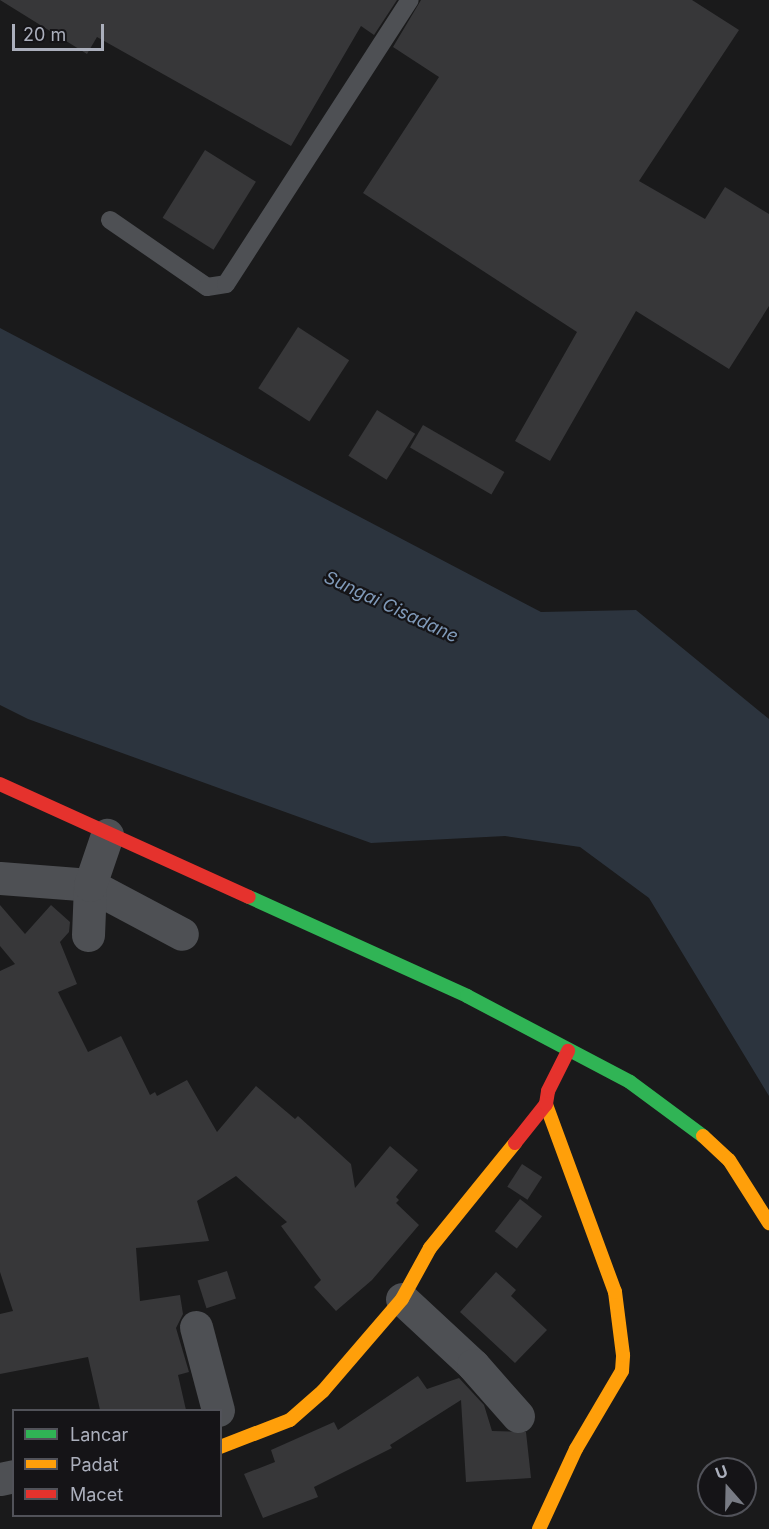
<!DOCTYPE html>
<html>
<head>
<meta charset="utf-8">
<style>
  body { margin:0 }
  #map { position:relative; width:769px; height:1529px; overflow:hidden; background:#1a1a1b; font-family:Inter,sans-serif }
  div>[style] { position:absolute }
  .water>* { inset:0; background:#2c343e }
  .building>* { inset:0; background:#373739; transform-origin:0 0 }
  .lane>* { height:18px; margin:-9px; padding:0 9px; transform-origin:9px; border-radius:9px; background:#4e5054 }
  .street>* { height:33px; margin:-16.5px; padding:0 16.5px; transform-origin:16.5px; border-radius:16.5px; background:#4e5054 }
  .fast>* { height:14px; margin:-7px; padding:0 7px; transform-origin:7px; border-radius:7px; background:#30b455 }
  .slow>* { height:14px; margin:-7px; padding:0 7px; transform-origin:7px; border-radius:7px; background:#ff9f0a }
  .jam>* { height:14px; margin:-7px; padding:0 7px; transform-origin:7px; border-radius:7px; background:#e5322d }
  span { translate:-50% -50%; white-space:nowrap; text-align:center; line-height:1.15; -webkit-text-stroke:4.5px #151417; paint-order:stroke }
  .water-label { font-size:18px; color:#809ab9; font-style:italic }
  .legend { position:absolute; left:12px; top:1409px; width:210px; height:108px; box-sizing:border-box; background:#151417; border:2px solid #515259; margin:0; padding:8px 10px; list-style:none; font-size:18px; color:#abafbc }
  .legend li { display:flex; align-items:center; gap:12px; height:30px }
  .legend b { width:30px; border:2px solid #515259 }
  .north { position:absolute; left:697px; top:1457px; width:60px; height:60px; box-sizing:border-box; background:#151417; border:2px solid #515259; border-radius:50%; rotate:340deg; font-size:16px; font-weight:700; line-height:24px; text-align:center; color:#abafbc }
  .north::after { content:''; display:block; margin:auto; width:21px; height:27px; background:#787b84; clip-path:polygon(50% 0,100% 100%,50% 72%,0 100%) }
  .scale { position:absolute; left:12px; top:24px; width:92px; height:27px; box-sizing:border-box; border:3px solid #abafbc; border-top:0; padding-left:8px; font-size:18px; line-height:21px; white-space:nowrap; color:#abafbc; -webkit-text-stroke:4px #151417; paint-order:stroke }
</style>
</head>
<body>
<div id="map">
  <div class="water">
    <div style="clip-path:polygon(0 328px,541px 612px,636px 610px,769px 719px,769px 1096px,649px 898px,580px 847px,505px 836px,371px 843px,28px 719px,0 705px)"></div>
  </div>
  <div class="building">
    <div style="clip-path:polygon(0 0,397px 0,374px 35px,361px 26px,291px 146px,97px 37px,87px 54px)"></div>
    <div style="clip-path:polygon(421px 0,692px 0,739px 30px,639px 181px,705px 219px,725px 187px,769px 214px,769px 306px,729px 369px,636px 311px,550px 461px,515px 441px,577px 332px,363px 193px,439px 77px,393px 47px)"></div>
    <div style="left:205px;top:150px;width:60px;height:80px;rotate:32deg"></div>
    <div style="left:298px;top:327px;width:61px;height:73px;rotate:33deg"></div>
    <div style="left:377px;top:410px;width:45px;height:54px;rotate:32deg"></div>
    <div style="left:423px;top:425px;width:94px;height:26px;rotate:30deg"></div>
    <div style="clip-path:polygon(0 905px,25px 934px,51px 905px,70px 922px,69px 932px,60px 942px,77px 984px,58px 992px,88px 1052px,121px 1036px,150px 1095px,155px 1092px,157px 1096px,187px 1080px,217px 1132px,256px 1086px,295px 1119px,298px 1116px,351px 1164px,355px 1188px,390px 1146px,418px 1170px,396px 1197px,399px 1200px,396px 1203px,419px 1225px,372px 1280px,336px 1311px,314px 1287px,321px 1280px,281px 1226px,287px 1222px,236px 1176px,197px 1201px,209px 1241px,136px 1248px,140px 1301px,180px 1295px,183px 1314px,176px 1328px,189px 1372px,178px 1375px,186px 1410px,100px 1410px,88px 1357px,0 1374px,0 1314px,13px 1311px,0 1272px,0 971px,15px 964px,0 946px)"></div>
    <div style="left:522px;top:1164px;width:24px;height:27px;rotate:33deg"></div>
    <div style="left:520px;top:1199px;width:28px;height:41px;rotate:38deg"></div>
    <div style="left:227px;top:1271px;width:29px;height:31px;rotate:72deg"></div>
    <div style="clip-path:polygon(496px 1272px,516px 1290px,511px 1296px,547px 1330px,515px 1363px,460px 1312px)"></div>
    <div style="clip-path:polygon(418px 1376px,427px 1389px,459px 1378px,484px 1405px,492px 1431px,526px 1432px,531px 1478px,466px 1482px,461px 1400px,390px 1445px,392px 1448px,314px 1487px,318px 1497px,263px 1518px,244px 1474px,275px 1462px,271px 1450px,334px 1422px,338px 1430px)"></div>
  </div>
  <div class="lane">
    <div style="left:110px;top:220px;width:118px;rotate:34.6deg"></div>
    <div style="left:207px;top:287px;width:19px;rotate:-9deg"></div>
    <div style="left:226px;top:284px;width:338px;rotate:-57.1deg"></div>
  </div>
  <div class="street">
    <div style="left:0;top:878px;width:90px;rotate:4.4deg"></div>
    <div style="left:90px;top:885px;width:104px;rotate:28deg"></div>
    <div style="left:88px;top:935px;width:50px;rotate:-87.7deg"></div>
    <div style="left:90px;top:885px;width:53px;rotate:-71.2deg"></div>
    <div style="left:402px;top:1299px;width:97px;rotate:42.9deg"></div>
    <div style="left:473px;top:1365px;width:68px;rotate:48.6deg"></div>
    <div style="left:196px;top:1327px;width:86px;rotate:75.2deg"></div>
    <div style="left:0;top:1479px;width:14px;rotate:-12deg"></div>
  </div>
  <div class="fast">
    <div style="left:249px;top:897px;width:239px;rotate:24.4deg"></div>
    <div style="left:467px;top:996px;width:184px;rotate:27.8deg"></div>
    <div style="left:630px;top:1082px;width:91px;rotate:36.5deg"></div>
  </div>
  <div class="slow">
    <div style="left:703px;top:1136px;width:35px;rotate:43deg"></div>
    <div style="left:729px;top:1160px;width:75px;rotate:57.6deg"></div>
    <div style="left:220px;top:1447px;width:75px;rotate:-21.1deg"></div>
    <div style="left:290px;top:1420px;width:44px;rotate:-41.3deg"></div>
    <div style="left:323px;top:1391px;width:121px;rotate:-49.3deg"></div>
    <div style="left:402px;top:1299px;width:58px;rotate:-61.2deg"></div>
    <div style="left:430px;top:1248px;width:135px;rotate:-51deg"></div>
    <div style="left:539px;top:1529px;width:88px;rotate:-65.2deg"></div>
    <div style="left:576px;top:1449px;width:91px;rotate:-59.5deg"></div>
    <div style="left:622px;top:1371px;width:16px;rotate:-86deg"></div>
    <div style="left:623px;top:1355px;width:64px;rotate:-97.2deg"></div>
    <div style="left:615px;top:1292px;width:200px;rotate:-110.2deg"></div>
  </div>
  <div class="jam">
    <div style="left:0;top:784px;width:273px;rotate:24.4deg"></div>
    <div style="left:515px;top:1143px;width:50px;rotate:-51.5deg"></div>
    <div style="left:546px;top:1104px;width:13px;rotate:-81deg"></div>
    <div style="left:548px;top:1091px;width:45px;rotate:-63.4deg"></div>
  </div>
  <div class="water-label">
    <span style="left:391px;top:607px;rotate:25deg">Sungai Cisadane</span>
  </div>
  <ul class="legend">
  <li><b style="height:8px;background:#30b455"></b>Lancar</li>
  <li><b style="height:8px;background:#ff9f0a"></b>Padat</li>
  <li><b style="height:8px;background:#e5322d"></b>Macet</li>
  </ul>
  <div class="north">U</div>
  <div class="scale">20 m</div>
</div>
</body>
</html>
